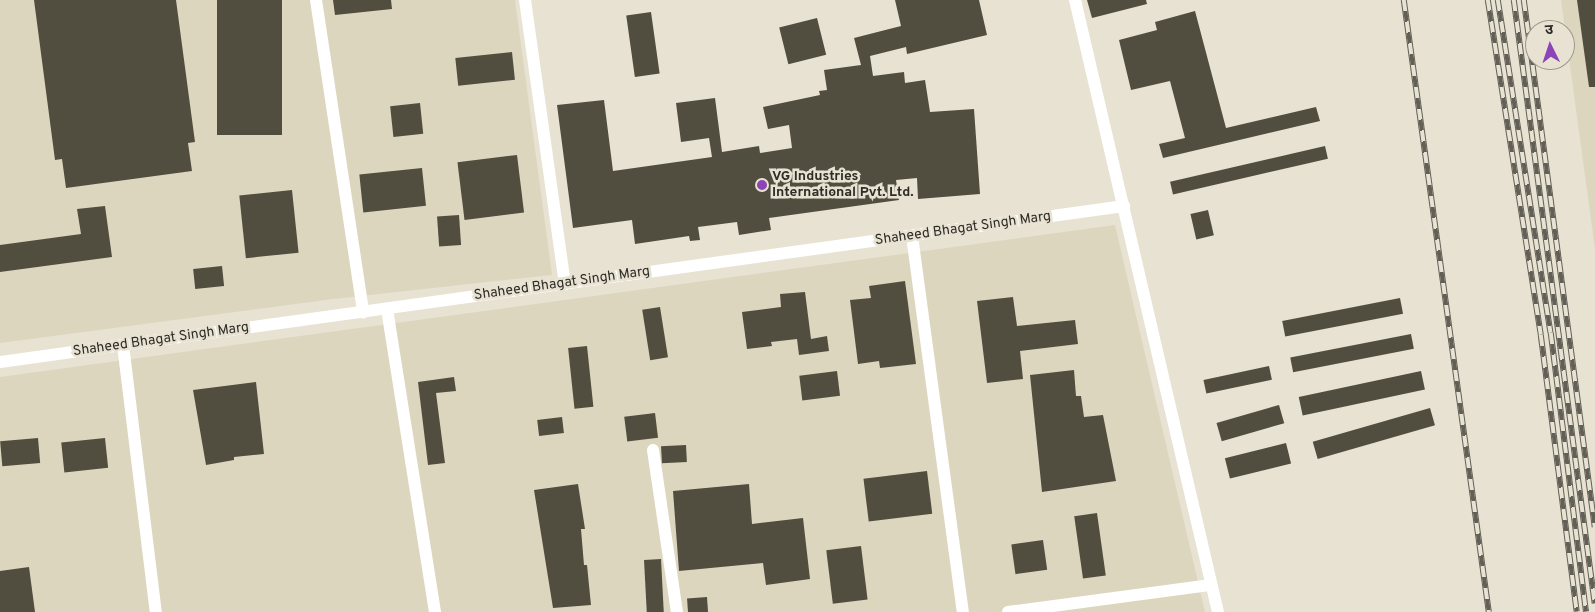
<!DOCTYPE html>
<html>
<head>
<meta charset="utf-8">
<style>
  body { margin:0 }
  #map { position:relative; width:1595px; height:612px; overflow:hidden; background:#e7e2d2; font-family:Overpass,"Noto Sans Devanagari",sans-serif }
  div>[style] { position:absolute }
  .built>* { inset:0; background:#ddd6be }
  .building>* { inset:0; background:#514e40; transform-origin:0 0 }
  .minor>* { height:12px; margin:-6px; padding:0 6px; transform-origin:6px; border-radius:6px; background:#fff }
  .rail>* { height:5.5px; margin-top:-2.75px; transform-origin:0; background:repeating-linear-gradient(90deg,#e7e2d2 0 11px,#625f56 0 22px); box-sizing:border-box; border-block:1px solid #625f56 }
  .dots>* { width:14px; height:14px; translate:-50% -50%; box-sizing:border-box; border:2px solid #e7e2d2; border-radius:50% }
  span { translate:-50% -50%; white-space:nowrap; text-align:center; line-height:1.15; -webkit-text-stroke:5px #e7e2d2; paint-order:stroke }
  .poi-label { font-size:14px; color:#2e2c26; font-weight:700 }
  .left { translate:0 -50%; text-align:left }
  .street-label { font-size:14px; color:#2e2c26 }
  .north { position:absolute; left:1525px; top:20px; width:50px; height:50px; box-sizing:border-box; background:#e7e2d2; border:1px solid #9d998d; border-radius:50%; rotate:356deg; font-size:14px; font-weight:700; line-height:20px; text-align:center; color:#2e2c26 }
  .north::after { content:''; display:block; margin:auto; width:18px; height:22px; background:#8d44b7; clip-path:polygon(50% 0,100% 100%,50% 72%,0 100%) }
</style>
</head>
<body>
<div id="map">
  <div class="built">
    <div style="clip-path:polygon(0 0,515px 0,552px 275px,333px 299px,0 343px)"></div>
    <div style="clip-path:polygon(1561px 0,1595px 0,1595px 249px)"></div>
    <div style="clip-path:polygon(1115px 225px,1205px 612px,0 612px,0 377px)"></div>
  </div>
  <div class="building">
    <div style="clip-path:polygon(34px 0,176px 0,195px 142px,188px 143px,192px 171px,66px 188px,62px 159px,55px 160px)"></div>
    <div style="left:217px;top:0;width:65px;height:135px"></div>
    <div style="clip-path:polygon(333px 0,391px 0,392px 9px,335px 15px)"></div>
    <div style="clip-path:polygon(895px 0,979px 0,987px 35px,907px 54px,906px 47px,870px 56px,873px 76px,904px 72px,905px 83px,925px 80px,930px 112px,974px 109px,980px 194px,918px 199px,917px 178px,896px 180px,899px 200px,769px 218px,771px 230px,739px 235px,737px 222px,698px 227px,700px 240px,690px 241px,689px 236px,635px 244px,632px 220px,573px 228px,557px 105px,604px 100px,613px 171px,712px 157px,709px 138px,681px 142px,676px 103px,715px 98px,722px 152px,759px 146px,760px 153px,792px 148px,789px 125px,768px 129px,763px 107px,820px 95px,819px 91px,827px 90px,824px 70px,861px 65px,854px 38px,901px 26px)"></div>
    <div style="clip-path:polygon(1087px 0,1146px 0,1147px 4px,1092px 18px)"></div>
    <div style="clip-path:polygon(1577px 0,1595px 0,1595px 87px,1589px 87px)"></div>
    <div style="clip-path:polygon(1195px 11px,1226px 128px,1316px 107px,1320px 121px,1163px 158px,1159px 144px,1185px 138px,1170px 81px,1131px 90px,1119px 40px,1157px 30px,1155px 22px)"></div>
    <div style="left:651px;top:12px;width:62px;height:25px;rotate:82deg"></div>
    <div style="left:817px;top:18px;width:38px;height:39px;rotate:76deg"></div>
    <div style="left:512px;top:52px;width:28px;height:57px;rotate:84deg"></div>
    <div style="left:420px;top:103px;width:31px;height:30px;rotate:84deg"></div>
    <div style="left:1325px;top:146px;width:13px;height:159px;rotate:77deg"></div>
    <div style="left:517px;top:155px;width:58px;height:60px;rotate:83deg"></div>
    <div style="left:422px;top:168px;width:38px;height:63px;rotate:84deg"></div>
    <div style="left:292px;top:190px;width:63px;height:53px;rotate:84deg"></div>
    <div style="clip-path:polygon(105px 206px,112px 257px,0 272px,0 245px,81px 234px,77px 209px)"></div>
    <div style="left:1208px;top:210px;width:26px;height:18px;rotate:77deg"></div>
    <div style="left:459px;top:215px;width:30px;height:22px;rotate:86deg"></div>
    <div style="left:222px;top:266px;width:20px;height:29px;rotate:84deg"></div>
    <div style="clip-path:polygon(905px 281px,916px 364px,880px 368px,879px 361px,858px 364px,850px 300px,871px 298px,869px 286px)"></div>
    <div style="clip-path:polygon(805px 292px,811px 339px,827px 336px,829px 351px,799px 355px,797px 339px,771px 342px,772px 346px,747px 349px,742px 312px,781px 307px,780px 294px)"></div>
    <div style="clip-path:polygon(1013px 297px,1017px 326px,1075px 320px,1078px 344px,1020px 351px,1023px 379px,987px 383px,977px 301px)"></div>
    <div style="left:1400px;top:298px;width:16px;height:120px;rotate:79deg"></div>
    <div style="left:660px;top:307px;width:51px;height:18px;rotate:81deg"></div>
    <div style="left:1411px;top:334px;width:15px;height:123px;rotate:79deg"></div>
    <div style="left:587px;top:346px;width:61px;height:19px;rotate:84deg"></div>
    <div style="left:1269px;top:366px;width:14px;height:67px;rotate:78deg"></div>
    <div style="clip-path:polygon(1074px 370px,1076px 396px,1081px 396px,1084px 417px,1103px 415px,1116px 481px,1042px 492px,1030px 375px)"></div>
    <div style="left:837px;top:371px;width:25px;height:38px;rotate:83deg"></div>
    <div style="left:1421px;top:371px;width:19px;height:125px;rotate:78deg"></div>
    <div style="clip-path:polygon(454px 377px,456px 391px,436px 393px,445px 463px,428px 465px,418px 382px)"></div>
    <div style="clip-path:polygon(256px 382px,264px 454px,234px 457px,234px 460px,206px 465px,193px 390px)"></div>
    <div style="left:1279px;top:405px;width:19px;height:65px;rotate:74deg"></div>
    <div style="left:1430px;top:408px;width:18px;height:122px;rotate:74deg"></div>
    <div style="left:655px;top:413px;width:25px;height:31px;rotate:83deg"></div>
    <div style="left:562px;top:417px;width:16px;height:25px;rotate:83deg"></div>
    <div style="left:38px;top:438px;width:25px;height:38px;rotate:85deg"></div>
    <div style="left:105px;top:438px;width:30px;height:44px;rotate:84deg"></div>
    <div style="left:1286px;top:443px;width:21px;height:63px;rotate:76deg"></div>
    <div style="left:686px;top:445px;width:17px;height:25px;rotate:87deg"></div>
    <div style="left:927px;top:471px;width:43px;height:64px;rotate:83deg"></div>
    <div style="clip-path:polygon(578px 484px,585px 529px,581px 529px,584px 565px,587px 565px,591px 605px,553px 608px,534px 490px)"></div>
    <div style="clip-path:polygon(749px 484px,752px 524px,803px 518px,810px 579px,766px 585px,763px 563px,679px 571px,673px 491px)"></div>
    <div style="left:1097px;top:513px;width:63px;height:23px;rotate:82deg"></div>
    <div style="left:1043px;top:540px;width:30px;height:32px;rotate:82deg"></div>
    <div style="left:861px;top:546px;width:54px;height:35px;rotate:83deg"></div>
    <div style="left:661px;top:559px;width:53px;height:17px;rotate:87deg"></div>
    <div style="clip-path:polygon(29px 567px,35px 612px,0 612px,0 571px)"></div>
    <div style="left:707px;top:597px;width:15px;height:20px;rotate:86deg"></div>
  </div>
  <div class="minor">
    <div style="left:316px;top:0;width:316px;rotate:81.4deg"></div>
    <div style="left:525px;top:0;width:287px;rotate:82deg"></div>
    <div style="left:1075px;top:0;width:628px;rotate:76.85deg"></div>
    <div style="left:912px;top:236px;width:379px;rotate:82.3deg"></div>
    <div style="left:387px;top:309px;width:307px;rotate:81deg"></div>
    <div style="left:123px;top:345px;width:269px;rotate:83deg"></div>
    <div style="left:0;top:362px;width:1135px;rotate:-7.9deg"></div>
    <div style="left:653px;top:450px;width:164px;rotate:81.6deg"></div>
    <div style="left:1008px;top:612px;width:205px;rotate:-7.6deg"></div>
  </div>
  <div class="rail">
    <div style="left:1404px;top:0;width:618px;rotate:82.09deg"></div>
    <div style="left:1488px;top:0;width:339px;rotate:81deg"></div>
    <div style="left:1541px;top:335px;width:279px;rotate:82.6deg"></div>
    <div style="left:1498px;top:0;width:337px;rotate:81deg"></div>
    <div style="left:1551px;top:333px;width:281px;rotate:82.8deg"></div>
    <div style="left:1514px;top:0;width:609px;rotate:82.36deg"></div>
    <div style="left:1524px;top:0;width:532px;rotate:82.33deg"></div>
  </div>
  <div class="dots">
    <div style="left:762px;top:185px;background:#8d44b7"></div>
  </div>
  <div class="poi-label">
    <span class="left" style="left:772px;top:185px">VG Industries<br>International Pvt. Ltd.</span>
  </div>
  <div class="street-label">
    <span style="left:963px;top:229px;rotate:-8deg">Shaheed Bhagat Singh Marg</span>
    <span style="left:562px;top:284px;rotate:-8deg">Shaheed Bhagat Singh Marg</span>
    <span style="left:161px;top:340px;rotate:-8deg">Shaheed Bhagat Singh Marg</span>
  </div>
  <div class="north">उ</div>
</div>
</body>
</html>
